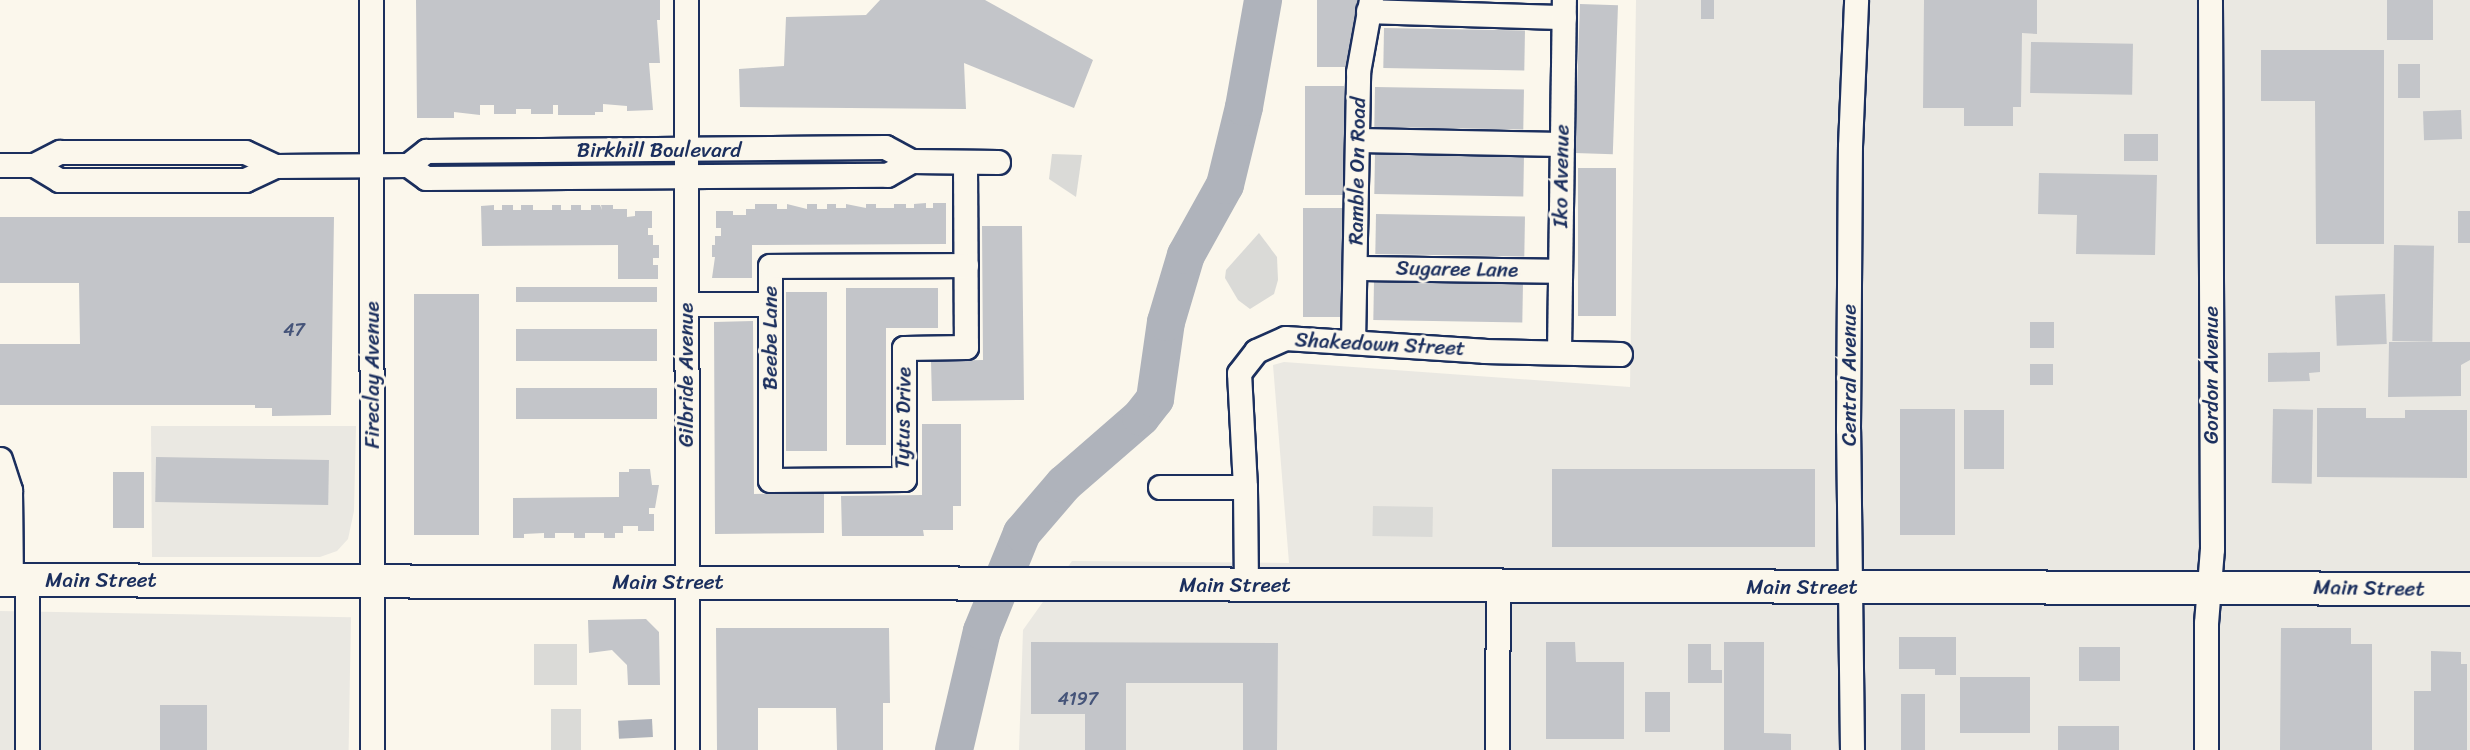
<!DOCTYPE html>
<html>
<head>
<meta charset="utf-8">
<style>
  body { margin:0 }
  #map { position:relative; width:2470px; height:750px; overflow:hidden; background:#fbf7ec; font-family:Sriracha,sans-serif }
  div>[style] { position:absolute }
  .built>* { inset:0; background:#eae8e2; transform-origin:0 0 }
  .green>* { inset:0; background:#dadad7; transform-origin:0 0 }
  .water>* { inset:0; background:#afb3bb; transform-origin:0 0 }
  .river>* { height:38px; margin:-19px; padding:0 19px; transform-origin:19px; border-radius:19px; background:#afb3bb }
  .building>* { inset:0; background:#c3c5c9; transform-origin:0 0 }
  .roads { filter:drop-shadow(2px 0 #1b2f5e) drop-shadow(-2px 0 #1b2f5e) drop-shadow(0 2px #1b2f5e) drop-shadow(0 -2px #1b2f5e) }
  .street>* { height:23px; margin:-11.5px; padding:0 11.5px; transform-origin:11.5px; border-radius:11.5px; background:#fbf7ec }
  .secondary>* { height:32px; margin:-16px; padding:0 16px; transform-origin:16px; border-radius:16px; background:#fbf7ec }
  span { translate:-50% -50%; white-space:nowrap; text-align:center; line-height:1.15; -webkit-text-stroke:6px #fbf7ec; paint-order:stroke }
  .number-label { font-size:18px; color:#455479 }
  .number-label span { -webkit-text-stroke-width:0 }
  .street-label { font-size:21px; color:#1b2f5e }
</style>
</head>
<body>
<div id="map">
  <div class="built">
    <div style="clip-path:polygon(1636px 0,2470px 0,2470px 750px,1019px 750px,1023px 630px,1072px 561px,1289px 563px,1273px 365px,1284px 362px,1630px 387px)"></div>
    <div style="clip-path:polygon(151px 426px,356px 426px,354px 511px,348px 539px,337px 551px,320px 557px,152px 557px)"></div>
    <div style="left:0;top:611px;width:351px;height:139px;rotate:1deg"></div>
  </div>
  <div class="green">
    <div style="clip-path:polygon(1052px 154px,1082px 155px,1076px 197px,1049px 179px)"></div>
    <div style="clip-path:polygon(1259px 233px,1277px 257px,1278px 280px,1274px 294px,1250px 309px,1238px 300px,1225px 278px,1226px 270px)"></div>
    <div style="left:1373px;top:506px;width:60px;height:30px;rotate:1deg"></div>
    <div style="left:534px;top:644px;width:43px;height:41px"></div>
    <div style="left:551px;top:709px;width:30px;height:41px"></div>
  </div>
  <div class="water">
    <div style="left:652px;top:719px;width:18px;height:34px;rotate:87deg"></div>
  </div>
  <div class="river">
    <div style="left:954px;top:750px;width:122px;rotate:-76.8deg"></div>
    <div style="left:982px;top:631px;width:106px;rotate:-67.8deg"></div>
    <div style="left:1022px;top:533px;width:65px;rotate:-49.4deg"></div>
    <div style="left:1064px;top:484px;width:102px;rotate:-41deg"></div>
    <div style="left:1141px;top:417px;width:23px;rotate:-52deg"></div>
    <div style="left:1155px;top:399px;width:78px;rotate:-81.9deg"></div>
    <div style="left:1166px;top:322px;width:70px;rotate:-73.4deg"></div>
    <div style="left:1186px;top:255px;width:80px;rotate:-60.9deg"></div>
    <div style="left:1225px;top:185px;width:80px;rotate:-76.3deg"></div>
    <div style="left:1244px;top:107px;width:109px;rotate:-79.9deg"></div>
  </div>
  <div class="building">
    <div style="clip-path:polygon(416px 0,660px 0,660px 20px,657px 20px,660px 63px,649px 63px,653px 110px,627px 111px,627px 106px,603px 104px,603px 112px,595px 112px,595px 115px,558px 115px,558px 105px,553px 105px,553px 114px,531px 114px,531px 109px,516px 109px,516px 114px,494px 114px,494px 105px,480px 105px,480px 115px,454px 112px,454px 118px,417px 118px)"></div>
    <div style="clip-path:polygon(880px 0,985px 0,1093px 60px,1074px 108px,964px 63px,966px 109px,740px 107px,739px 69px,784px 66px,786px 17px,866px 15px)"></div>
    <div style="left:1317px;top:0;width:40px;height:67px"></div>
    <div style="left:1701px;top:0;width:13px;height:19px"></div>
    <div style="clip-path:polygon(1924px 0,2037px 0,2037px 34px,2022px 33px,2021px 107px,2013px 107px,2013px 126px,1964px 126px,1964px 108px,1923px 108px)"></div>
    <div style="left:2387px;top:0;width:46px;height:40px"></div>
    <div style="left:1580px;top:4px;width:38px;height:149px;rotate:2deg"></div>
    <div style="left:1384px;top:28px;width:141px;height:40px;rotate:1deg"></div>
    <div style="left:2031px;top:42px;width:102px;height:51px;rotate:1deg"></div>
    <div style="clip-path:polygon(2261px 50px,2384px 50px,2384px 244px,2316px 244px,2315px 101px,2261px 101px)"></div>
    <div style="left:2398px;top:64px;width:22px;height:34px"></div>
    <div style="left:1305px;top:86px;width:39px;height:109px"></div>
    <div style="left:1375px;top:87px;width:149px;height:40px;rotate:1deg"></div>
    <div style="left:2461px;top:110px;width:29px;height:38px;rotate:88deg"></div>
    <div style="left:2124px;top:134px;width:34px;height:27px"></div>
    <div style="left:1375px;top:154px;width:149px;height:40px;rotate:1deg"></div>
    <div style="left:1578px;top:168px;width:38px;height:148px"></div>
    <div style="clip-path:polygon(2039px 173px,2157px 175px,2155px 255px,2076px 254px,2077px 215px,2038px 214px)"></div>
    <div style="clip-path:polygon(926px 203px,926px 208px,933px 208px,933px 203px,946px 203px,946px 244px,752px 245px,752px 278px,712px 278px,715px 257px,712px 257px,712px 245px,715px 245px,715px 236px,721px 236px,721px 228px,716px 228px,716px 211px,733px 211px,733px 215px,746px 215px,746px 209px,755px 209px,755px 204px,777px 204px,777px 209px,787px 209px,787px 204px,807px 209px,807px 204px,817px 204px,817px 209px,827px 209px,827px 204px,836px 204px,836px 208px,846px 208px,846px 204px,866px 208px,866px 204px,876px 204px,876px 208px,894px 208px,894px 204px,906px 204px,906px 208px,914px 208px,914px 204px)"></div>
    <div style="clip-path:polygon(494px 205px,494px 210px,502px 210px,502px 205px,513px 205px,513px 210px,521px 210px,521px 205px,533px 205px,533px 210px,552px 210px,552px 205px,561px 205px,561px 210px,571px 210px,571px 205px,581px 205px,581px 210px,591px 210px,591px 205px,600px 205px,602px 210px,601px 205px,613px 205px,613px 209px,627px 209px,627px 217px,635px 216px,635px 211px,652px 211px,652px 228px,648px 228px,648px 235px,653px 235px,653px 245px,659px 245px,659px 258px,653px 258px,653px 265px,658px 265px,658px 279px,618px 279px,618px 245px,482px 246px,481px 206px)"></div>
    <div style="left:1303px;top:208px;width:40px;height:109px"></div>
    <div style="left:2470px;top:211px;width:32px;height:12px;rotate:90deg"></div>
    <div style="left:1376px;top:214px;width:149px;height:40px;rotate:1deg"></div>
    <div style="clip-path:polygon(0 217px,334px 217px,331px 415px,272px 416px,272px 408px,255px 408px,255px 405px,0 405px,0 344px,80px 344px,79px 283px,0 283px)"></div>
    <div style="clip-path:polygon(982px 226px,1022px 226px,1024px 400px,932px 401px,931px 361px,983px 360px)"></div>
    <div style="left:2394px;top:245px;width:40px;height:96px;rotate:1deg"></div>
    <div style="left:1374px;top:281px;width:149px;height:39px;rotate:1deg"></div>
    <div style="left:657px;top:287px;width:15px;height:141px;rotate:90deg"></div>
    <div style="clip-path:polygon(846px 288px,938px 288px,938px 328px,886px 328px,886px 445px,846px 445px)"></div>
    <div style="left:786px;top:292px;width:41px;height:159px"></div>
    <div style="left:414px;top:294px;width:65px;height:241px"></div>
    <div style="left:2385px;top:294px;width:50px;height:50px;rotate:88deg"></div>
    <div style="clip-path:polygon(753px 321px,754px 494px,824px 493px,824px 533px,715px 534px,714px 322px)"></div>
    <div style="left:2030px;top:322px;width:24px;height:26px"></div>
    <div style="left:657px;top:329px;width:32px;height:141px;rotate:90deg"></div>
    <div style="clip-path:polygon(2389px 342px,2470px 342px,2470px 360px,2461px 365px,2461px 396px,2388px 397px)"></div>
    <div style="clip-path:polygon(2320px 352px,2320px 372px,2309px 373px,2310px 381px,2268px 382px,2268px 353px)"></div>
    <div style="left:2030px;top:364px;width:23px;height:21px"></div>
    <div style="left:657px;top:388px;width:31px;height:141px;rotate:90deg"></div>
    <div style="clip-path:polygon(2317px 408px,2366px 408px,2366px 418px,2405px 418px,2405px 410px,2467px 410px,2467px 478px,2317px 477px)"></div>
    <div style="left:1900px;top:409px;width:55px;height:126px"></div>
    <div style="left:2273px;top:409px;width:40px;height:74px;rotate:1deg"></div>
    <div style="left:2004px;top:410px;width:59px;height:40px;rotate:90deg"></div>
    <div style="clip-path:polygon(922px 424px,961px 424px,961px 506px,953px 506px,953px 530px,923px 530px,924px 536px,842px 536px,841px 496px,922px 495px)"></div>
    <div style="left:156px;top:457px;width:173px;height:45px;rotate:1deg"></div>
    <div style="clip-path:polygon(629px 469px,650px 469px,652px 485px,659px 485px,655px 508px,649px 508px,649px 514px,654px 514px,654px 531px,638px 531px,638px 526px,623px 526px,623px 533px,615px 533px,615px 538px,604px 538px,604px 533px,585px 533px,585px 538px,574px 538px,574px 533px,555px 533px,555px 538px,544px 538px,544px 533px,524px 534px,524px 538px,513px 538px,513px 498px,619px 497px,619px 472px,629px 472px)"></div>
    <div style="left:1552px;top:469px;width:263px;height:78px"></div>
    <div style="left:113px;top:472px;width:31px;height:56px"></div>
    <div style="clip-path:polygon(646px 619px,659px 632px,660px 685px,628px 685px,627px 665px,612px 650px,589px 653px,588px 620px)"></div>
    <div style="clip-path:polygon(716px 628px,889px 628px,890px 703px,883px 703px,883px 750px,837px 750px,836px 708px,758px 708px,758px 750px,717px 750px)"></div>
    <div style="clip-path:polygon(2281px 628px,2351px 628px,2351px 644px,2372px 644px,2372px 750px,2280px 750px)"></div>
    <div style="clip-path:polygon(1899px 637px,1956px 637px,1956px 675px,1935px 675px,1935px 669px,1899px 669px)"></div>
    <div style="clip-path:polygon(1031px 642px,1278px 643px,1277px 750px,1243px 750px,1243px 683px,1126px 683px,1126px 750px,1085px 750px,1085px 714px,1031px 714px)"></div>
    <div style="clip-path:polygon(1546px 642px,1575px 642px,1576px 662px,1624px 662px,1624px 739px,1546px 739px)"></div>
    <div style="clip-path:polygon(1724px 642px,1764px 642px,1764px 733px,1791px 734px,1791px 750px,1724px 750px)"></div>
    <div style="clip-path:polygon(1688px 644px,1711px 644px,1711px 670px,1722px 670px,1722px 683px,1688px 683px)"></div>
    <div style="left:2079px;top:647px;width:41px;height:34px"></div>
    <div style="clip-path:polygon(2431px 651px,2461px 652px,2461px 664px,2467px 664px,2467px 750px,2414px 750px,2414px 691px,2431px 691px)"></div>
    <div style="left:1960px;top:677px;width:70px;height:56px"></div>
    <div style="left:1645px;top:692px;width:25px;height:40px"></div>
    <div style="left:1901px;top:694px;width:24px;height:56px"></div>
    <div style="left:160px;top:705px;width:47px;height:45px"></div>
    <div style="left:2058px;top:726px;width:61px;height:24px"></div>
  </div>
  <div class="roads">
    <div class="street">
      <div style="left:371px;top:0;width:750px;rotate:89.92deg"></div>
      <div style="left:686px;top:0;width:750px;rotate:89.92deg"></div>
      <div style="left:1368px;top:11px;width:196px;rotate:1.8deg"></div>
      <div style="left:1358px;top:140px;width:204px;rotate:1.1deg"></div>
      <div style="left:965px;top:162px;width:185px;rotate:89.7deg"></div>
      <div style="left:966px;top:347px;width:62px;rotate:179.1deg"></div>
      <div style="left:904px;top:348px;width:131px;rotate:90deg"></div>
      <div style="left:904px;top:479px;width:134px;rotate:179.6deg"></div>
      <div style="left:770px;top:480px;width:214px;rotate:-90deg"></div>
      <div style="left:770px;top:266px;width:196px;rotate:-0.3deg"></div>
      <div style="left:0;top:165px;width:34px"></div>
      <div style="left:34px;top:165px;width:29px;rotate:-27deg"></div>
      <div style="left:60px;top:152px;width:185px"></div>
      <div style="left:245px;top:152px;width:33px;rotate:25deg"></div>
      <div style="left:34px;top:165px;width:29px;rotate:31deg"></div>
      <div style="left:59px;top:180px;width:186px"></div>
      <div style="left:245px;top:180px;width:33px;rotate:-25deg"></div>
      <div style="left:275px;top:166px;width:133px;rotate:-0.4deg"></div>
      <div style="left:408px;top:165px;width:23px;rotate:-38deg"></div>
      <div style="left:426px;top:151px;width:459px;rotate:-0.5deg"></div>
      <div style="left:885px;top:147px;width:30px;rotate:28deg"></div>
      <div style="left:911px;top:161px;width:87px;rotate:0.7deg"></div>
      <div style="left:408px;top:165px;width:22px;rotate:36deg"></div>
      <div style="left:426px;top:178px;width:461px;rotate:-0.4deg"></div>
      <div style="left:887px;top:175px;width:28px;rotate:-30deg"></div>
      <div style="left:1355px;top:268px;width:205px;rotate:0.8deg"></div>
      <div style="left:686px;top:304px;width:84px"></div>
      <div style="left:1353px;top:342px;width:270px;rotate:-88.9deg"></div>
      <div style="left:1358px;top:72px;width:73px;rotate:-79.8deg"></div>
      <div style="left:1559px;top:352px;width:352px;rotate:-89.2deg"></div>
      <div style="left:0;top:459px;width:33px;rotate:72deg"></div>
      <div style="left:10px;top:490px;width:90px;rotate:89.4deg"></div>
      <div style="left:1160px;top:487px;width:85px"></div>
      <div style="left:27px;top:580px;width:170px;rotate:90deg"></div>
      <div style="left:1246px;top:585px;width:98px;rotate:-90.6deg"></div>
      <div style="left:1245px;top:487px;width:114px;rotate:-93deg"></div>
      <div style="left:1239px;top:373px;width:28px;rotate:-52deg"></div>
      <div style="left:1256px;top:351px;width:32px;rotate:-24deg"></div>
      <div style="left:1285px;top:338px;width:199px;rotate:3.7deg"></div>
      <div style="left:1484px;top:351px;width:136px;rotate:1.3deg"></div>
      <div style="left:1497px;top:750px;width:164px;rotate:-89.7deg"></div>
      <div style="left:1852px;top:750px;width:321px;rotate:-90.7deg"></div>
      <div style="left:1848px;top:429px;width:283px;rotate:-89.6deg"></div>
      <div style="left:1850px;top:146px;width:146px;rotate:-87.6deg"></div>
      <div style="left:2206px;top:750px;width:127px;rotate:-90deg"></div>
      <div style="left:2206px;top:623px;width:74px;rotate:-85.4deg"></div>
      <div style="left:2212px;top:549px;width:549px;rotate:-90.21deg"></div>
    </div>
    <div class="secondary">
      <div style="left:0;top:580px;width:2470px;rotate:0.21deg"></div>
    </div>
  </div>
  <div class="number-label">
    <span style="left:294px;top:330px">47</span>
    <span style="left:1078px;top:699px">4197</span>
  </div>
  <div class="street-label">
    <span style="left:659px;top:150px">Birkhill Boulevard</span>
    <span style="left:1357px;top:171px;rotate:-89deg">Ramble On Road</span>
    <span style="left:1561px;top:176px;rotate:-89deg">Iko Avenue</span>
    <span style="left:1457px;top:269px;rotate:1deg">Sugaree Lane</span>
    <span style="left:770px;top:338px;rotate:-90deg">Beebe Lane</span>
    <span style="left:1380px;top:344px;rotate:3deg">Shakedown Street</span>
    <span style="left:372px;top:375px;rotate:-90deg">Fireclay Avenue</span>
    <span style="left:686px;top:375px;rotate:-90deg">Gilbride Avenue</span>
    <span style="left:1849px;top:375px;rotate:-90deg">Central Avenue</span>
    <span style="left:2211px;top:375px;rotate:-90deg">Gordon Avenue</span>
    <span style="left:903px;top:418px;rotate:-89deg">Tytus Drive</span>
    <span style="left:101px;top:580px">Main Street</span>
    <span style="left:668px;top:582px">Main Street</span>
    <span style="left:1235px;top:585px">Main Street</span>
    <span style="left:1802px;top:587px">Main Street</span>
    <span style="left:2369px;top:588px;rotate:1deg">Main Street</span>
  </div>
</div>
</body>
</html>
